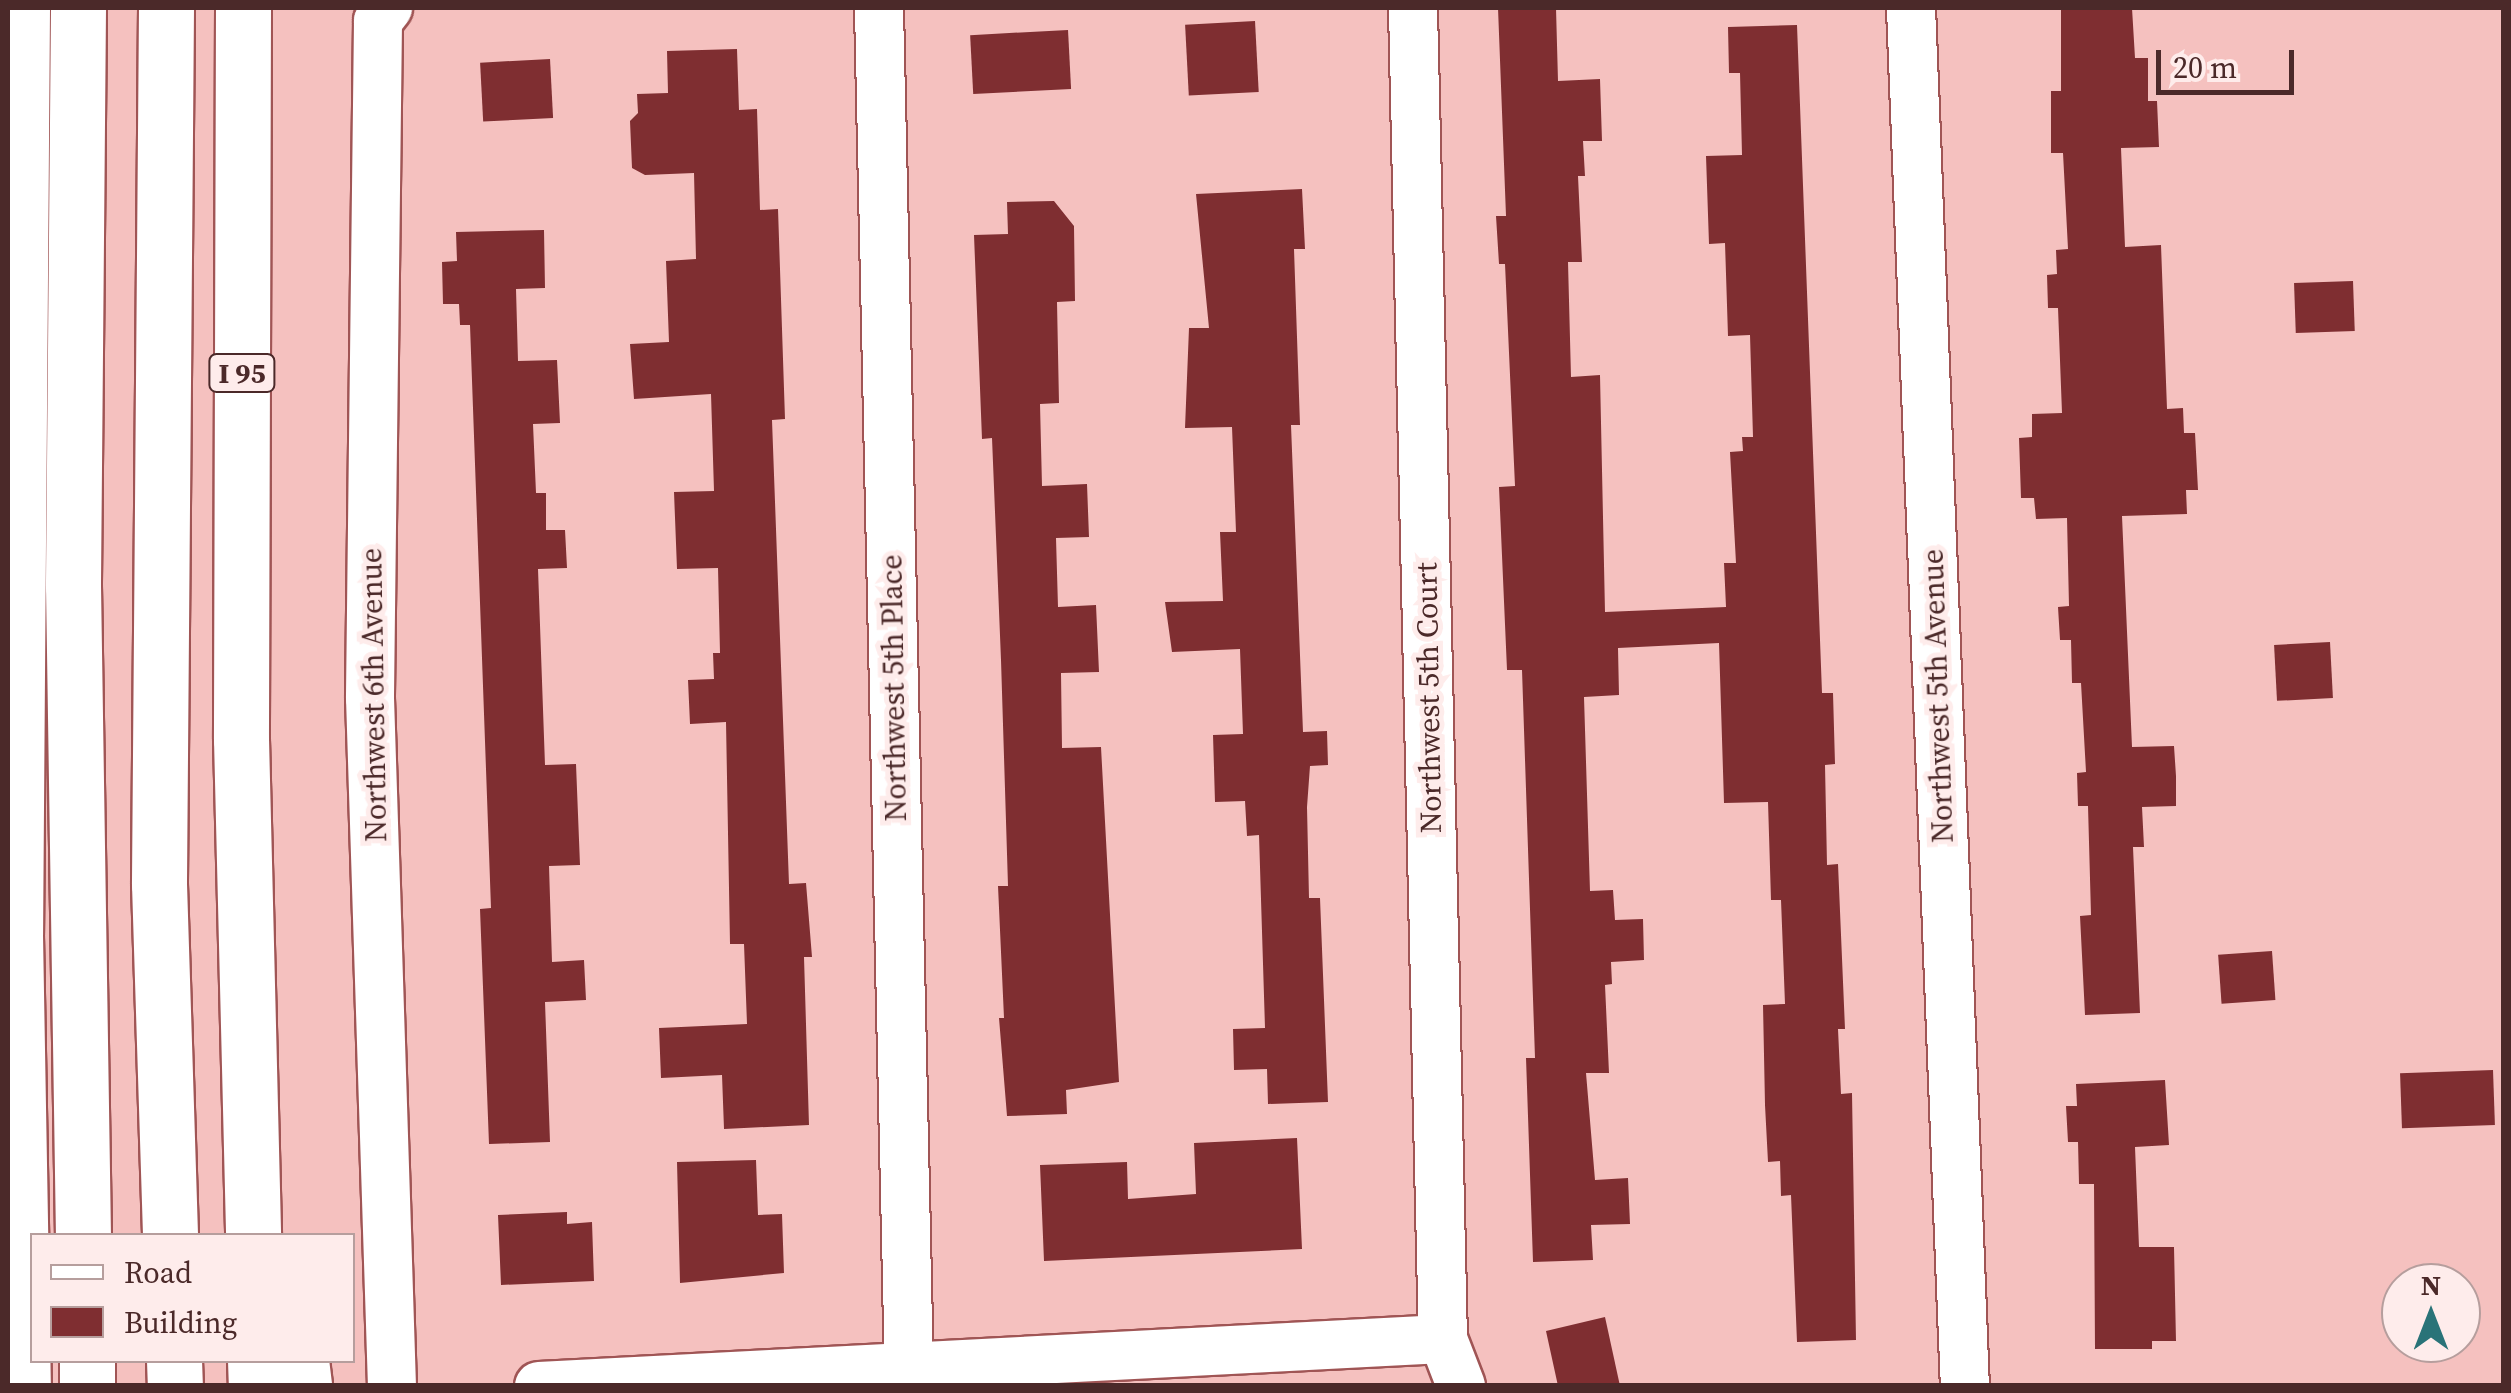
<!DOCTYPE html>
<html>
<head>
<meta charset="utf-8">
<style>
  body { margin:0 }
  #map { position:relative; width:2511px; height:1393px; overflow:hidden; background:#f5c1bf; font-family:"Source Serif 4",serif }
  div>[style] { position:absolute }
  .building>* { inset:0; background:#7f2e31; transform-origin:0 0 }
  .roads { filter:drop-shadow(2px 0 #a05555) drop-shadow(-2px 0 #a05555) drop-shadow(0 2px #a05555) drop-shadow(0 -2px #a05555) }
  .street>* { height:48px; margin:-24px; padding:0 24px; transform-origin:24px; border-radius:24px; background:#fff }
  .highway>* { height:55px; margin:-27.5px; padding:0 27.5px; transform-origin:27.5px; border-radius:27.5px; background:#fff }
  span { translate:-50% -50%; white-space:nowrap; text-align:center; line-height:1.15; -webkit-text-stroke:10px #feeceb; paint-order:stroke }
  .shield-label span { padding:2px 8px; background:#feeceb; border:2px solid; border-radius:8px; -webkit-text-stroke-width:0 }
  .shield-label { font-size:28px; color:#4b2929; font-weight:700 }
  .street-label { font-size:30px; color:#4b2929 }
  .frame { position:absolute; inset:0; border:10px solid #4b2929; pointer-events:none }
  .legend { position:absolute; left:30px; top:1233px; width:325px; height:130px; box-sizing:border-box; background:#feeceb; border:2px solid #b69e9d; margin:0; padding:12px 18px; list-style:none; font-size:30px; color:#4b2929 }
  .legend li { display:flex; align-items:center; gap:20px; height:50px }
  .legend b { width:50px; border:2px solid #b69e9d }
  .north { position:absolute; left:2381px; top:1263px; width:100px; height:100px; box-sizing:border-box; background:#feeceb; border:2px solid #b69e9d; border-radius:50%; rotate:0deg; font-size:28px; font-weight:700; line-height:40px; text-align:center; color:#4b2929 }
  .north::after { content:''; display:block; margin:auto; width:35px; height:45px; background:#297378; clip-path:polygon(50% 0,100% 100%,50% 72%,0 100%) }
  .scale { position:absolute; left:2156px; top:50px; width:138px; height:45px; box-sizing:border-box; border:5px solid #4b2929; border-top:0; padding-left:12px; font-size:30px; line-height:35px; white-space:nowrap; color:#4b2929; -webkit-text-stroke:8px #feeceb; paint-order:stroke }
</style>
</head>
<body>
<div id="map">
  <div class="building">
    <div style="clip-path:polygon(1498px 8px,1556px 8px,1558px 81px,1600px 79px,1602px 141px,1583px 141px,1585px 176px,1578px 176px,1582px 262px,1568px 262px,1571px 377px,1600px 375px,1605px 612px,1726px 607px,1724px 563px,1736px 563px,1730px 452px,1743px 451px,1742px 437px,1753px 437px,1750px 335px,1728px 336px,1725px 243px,1709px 244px,1706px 156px,1742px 155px,1740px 73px,1729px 73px,1728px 27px,1797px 25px,1822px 693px,1833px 693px,1835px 764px,1825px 765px,1827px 865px,1838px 864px,1845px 1029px,1838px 1029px,1841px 1094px,1852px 1093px,1856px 1340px,1797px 1342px,1791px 1195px,1781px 1196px,1780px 1161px,1768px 1162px,1765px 1105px,1763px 1005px,1785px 1004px,1781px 900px,1771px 900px,1768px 802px,1724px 803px,1719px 643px,1618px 648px,1619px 695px,1584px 697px,1590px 891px,1613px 890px,1615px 920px,1643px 919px,1644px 960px,1611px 962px,1612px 984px,1605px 985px,1609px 1073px,1586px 1073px,1595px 1180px,1628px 1178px,1630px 1224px,1591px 1225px,1593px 1260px,1533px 1262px,1526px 1058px,1535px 1058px,1522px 670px,1507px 670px,1499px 487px,1515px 486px,1505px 264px,1499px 264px,1496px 216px,1506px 216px)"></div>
    <div style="clip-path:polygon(2061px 8px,2132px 8px,2135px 58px,2148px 58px,2148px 101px,2157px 101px,2159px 147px,2121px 148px,2125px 247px,2161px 245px,2167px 409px,2183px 408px,2184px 433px,2195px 433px,2198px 490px,2186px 490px,2187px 514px,2122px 516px,2132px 747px,2174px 746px,2176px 776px,2176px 806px,2142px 807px,2144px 847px,2133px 847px,2140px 1013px,2085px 1015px,2080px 916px,2091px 915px,2088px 806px,2078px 806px,2077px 773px,2086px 772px,2081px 683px,2072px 683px,2071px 640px,2060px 640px,2058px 607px,2069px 606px,2067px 518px,2036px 519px,2034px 498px,2021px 498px,2019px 438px,2032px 437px,2032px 414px,2062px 413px,2058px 308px,2048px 308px,2047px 275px,2057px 274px,2056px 250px,2068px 249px,2063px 153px,2051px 153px,2051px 91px,2061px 91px)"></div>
    <div style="left:1255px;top:21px;width:71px;height:70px;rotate:87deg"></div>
    <div style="left:1068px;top:30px;width:59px;height:98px;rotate:87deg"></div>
    <div style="clip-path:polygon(737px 49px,739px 110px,757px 109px,760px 210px,778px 209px,785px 419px,772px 420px,789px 884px,806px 883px,812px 957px,804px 957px,809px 1125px,724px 1129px,722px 1075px,661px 1078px,659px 1028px,747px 1024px,744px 944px,730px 944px,726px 722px,690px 724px,688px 680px,714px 679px,713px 653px,720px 653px,718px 568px,677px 569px,674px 492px,714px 491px,711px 394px,634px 399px,630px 344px,669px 342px,666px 261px,696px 259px,694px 173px,645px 175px,632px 168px,630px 121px,638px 113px,637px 94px,668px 93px,667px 51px)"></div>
    <div style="left:550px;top:59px;width:59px;height:70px;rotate:87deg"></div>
    <div style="clip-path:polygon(1302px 189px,1305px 249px,1294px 249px,1300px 425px,1291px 425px,1303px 732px,1327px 731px,1328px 765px,1310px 766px,1307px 807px,1309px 898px,1320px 898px,1328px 1102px,1268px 1104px,1267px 1069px,1234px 1070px,1233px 1029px,1265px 1028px,1259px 835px,1247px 836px,1245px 801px,1215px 802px,1213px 735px,1243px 734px,1240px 649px,1172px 652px,1165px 602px,1223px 601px,1220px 532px,1236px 532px,1232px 427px,1185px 428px,1189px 328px,1209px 328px,1196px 194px)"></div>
    <div style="clip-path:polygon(1054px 201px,1074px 226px,1075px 301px,1057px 302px,1059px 403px,1040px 404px,1042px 486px,1087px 484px,1089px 537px,1056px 538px,1058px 607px,1096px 605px,1099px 672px,1061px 673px,1062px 748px,1101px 747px,1119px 1082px,1066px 1090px,1067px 1114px,1007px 1116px,999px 1018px,1004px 1018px,998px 886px,1008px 886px,1001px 660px,992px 438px,982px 439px,974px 235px,1008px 234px,1007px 202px)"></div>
    <div style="clip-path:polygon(544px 230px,545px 288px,516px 289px,518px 361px,557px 360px,560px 423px,533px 424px,536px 493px,546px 493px,546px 530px,565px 530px,567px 568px,538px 569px,545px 765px,576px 764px,580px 865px,549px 866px,552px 962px,584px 960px,586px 1000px,545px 1002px,550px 1142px,489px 1144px,480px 909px,491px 908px,470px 325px,460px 325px,459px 304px,443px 304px,442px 262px,457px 261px,456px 232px)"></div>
    <div style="left:2353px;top:281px;width:50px;height:59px;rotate:88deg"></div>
    <div style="left:2330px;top:642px;width:56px;height:56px;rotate:87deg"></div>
    <div style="left:2272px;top:951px;width:49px;height:54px;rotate:86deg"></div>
    <div style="left:2493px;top:1070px;width:55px;height:93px;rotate:88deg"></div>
    <div style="clip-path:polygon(2165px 1080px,2169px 1145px,2135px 1147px,2139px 1247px,2174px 1247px,2176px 1341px,2152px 1341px,2152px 1349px,2095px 1349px,2094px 1184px,2079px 1184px,2078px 1142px,2068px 1142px,2066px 1106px,2077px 1106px,2076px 1084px)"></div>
    <div style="clip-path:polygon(1297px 1138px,1302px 1249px,1044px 1261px,1040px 1165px,1127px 1162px,1128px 1199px,1196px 1194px,1194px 1143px)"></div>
    <div style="clip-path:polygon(756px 1160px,758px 1215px,782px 1214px,784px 1273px,680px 1283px,677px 1162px)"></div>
    <div style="clip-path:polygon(567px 1212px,567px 1224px,592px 1222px,594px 1281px,501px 1285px,498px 1215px)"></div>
    <div style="clip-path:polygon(1605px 1317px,1620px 1386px,1558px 1386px,1546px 1331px)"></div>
  </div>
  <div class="roads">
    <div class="street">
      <div style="left:388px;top:8px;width:16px;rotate:128deg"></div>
      <div style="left:378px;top:21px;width:677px;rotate:90.68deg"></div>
      <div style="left:370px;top:698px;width:688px;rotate:88.17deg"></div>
      <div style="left:879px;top:8px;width:1361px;rotate:88.74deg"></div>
      <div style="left:1413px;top:8px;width:1331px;rotate:88.71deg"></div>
      <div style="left:1443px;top:1339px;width:50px;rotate:69deg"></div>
      <div style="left:1911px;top:8px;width:1379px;rotate:87.76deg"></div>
      <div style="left:539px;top:1386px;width:905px;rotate:-2.98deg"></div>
    </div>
    <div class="highway">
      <div style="left:22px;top:8px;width:927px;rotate:90.43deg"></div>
      <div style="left:15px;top:935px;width:451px;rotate:89deg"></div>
      <div style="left:78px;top:8px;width:578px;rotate:90.5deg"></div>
      <div style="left:73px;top:586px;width:650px;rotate:89.12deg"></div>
      <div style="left:166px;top:8px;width:876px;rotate:90.46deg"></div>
      <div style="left:159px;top:884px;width:352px;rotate:88.2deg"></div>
      <div style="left:243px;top:8px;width:731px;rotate:90.16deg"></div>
      <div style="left:241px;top:739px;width:497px;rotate:88.6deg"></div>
      <div style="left:87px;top:1360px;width:26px;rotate:90deg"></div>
      <div style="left:174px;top:1360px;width:26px;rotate:88deg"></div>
      <div style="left:255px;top:1360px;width:26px;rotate:88deg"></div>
      <div style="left:301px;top:1360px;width:26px;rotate:83deg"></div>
    </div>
  </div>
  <div class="shield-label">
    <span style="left:242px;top:373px">I 95</span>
  </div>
  <div class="street-label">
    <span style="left:894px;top:688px;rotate:-91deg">Northwest 5th Place</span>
    <span style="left:374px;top:695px;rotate:-91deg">Northwest 6th Avenue</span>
    <span style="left:1938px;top:696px;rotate:-92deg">Northwest 5th Avenue</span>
    <span style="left:1429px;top:698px;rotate:-91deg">Northwest 5th Court</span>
  </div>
  <div class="frame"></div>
  <ul class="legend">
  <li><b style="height:12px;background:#fff"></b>Road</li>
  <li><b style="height:28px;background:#7f2e31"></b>Building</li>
  </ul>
  <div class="north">N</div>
  <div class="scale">20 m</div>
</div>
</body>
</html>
